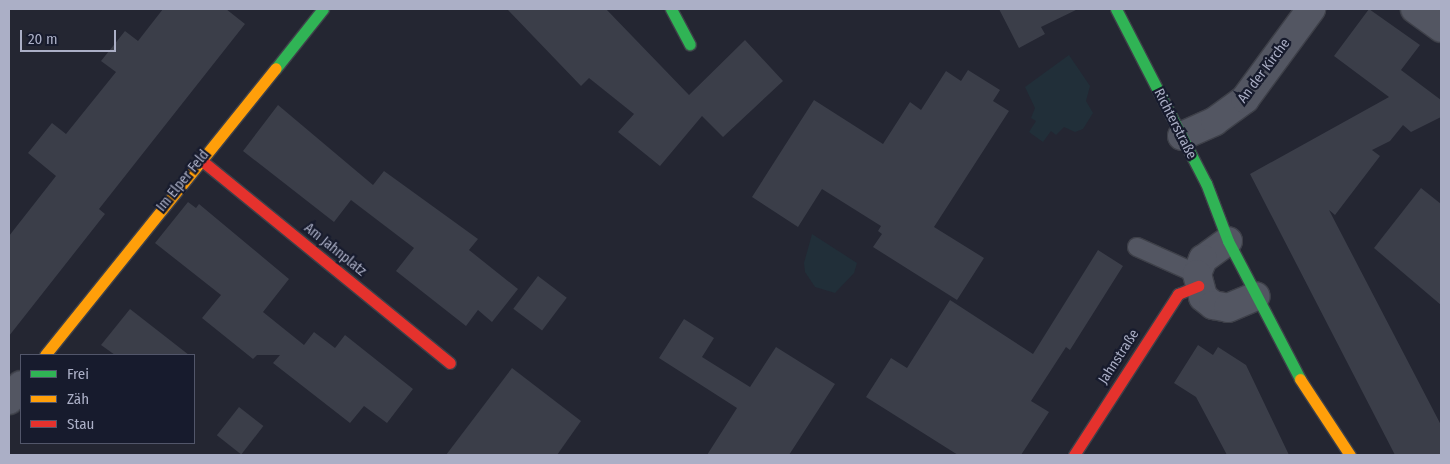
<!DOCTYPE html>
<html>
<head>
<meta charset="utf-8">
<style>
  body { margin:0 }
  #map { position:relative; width:1450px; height:464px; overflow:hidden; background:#242632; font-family:"Fira Sans Condensed",sans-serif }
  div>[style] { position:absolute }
  .green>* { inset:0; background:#212f39 }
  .building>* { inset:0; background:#3b3e49; transform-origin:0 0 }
  .roads { filter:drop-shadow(1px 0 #3e4049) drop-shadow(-1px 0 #3e4049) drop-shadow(0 1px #3e4049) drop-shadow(0 -1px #3e4049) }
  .lane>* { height:18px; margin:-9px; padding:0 9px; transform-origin:9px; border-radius:9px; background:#535662 }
  .street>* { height:28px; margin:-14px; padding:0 14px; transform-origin:14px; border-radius:14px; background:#535662 }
  .fast>* { height:11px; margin:-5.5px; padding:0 5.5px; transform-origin:5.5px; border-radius:5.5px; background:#30b455 }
  .slow>* { height:11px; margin:-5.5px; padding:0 5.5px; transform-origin:5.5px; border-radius:5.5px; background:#ff9f0a }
  .jam>* { height:11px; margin:-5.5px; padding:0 5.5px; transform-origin:5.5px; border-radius:5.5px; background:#e5322d }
  span { translate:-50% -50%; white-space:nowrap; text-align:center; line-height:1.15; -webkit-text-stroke:4.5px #171b2d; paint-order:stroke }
  .street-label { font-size:14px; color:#abafc6 }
  .frame { position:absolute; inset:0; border:10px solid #abafc6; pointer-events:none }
  .legend { position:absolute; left:20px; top:354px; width:175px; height:90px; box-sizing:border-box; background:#171b2d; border:1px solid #52566a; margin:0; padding:6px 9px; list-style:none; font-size:15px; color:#abafc6 }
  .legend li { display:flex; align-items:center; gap:10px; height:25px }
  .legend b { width:25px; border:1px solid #52566a }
  .scale { position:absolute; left:20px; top:30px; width:96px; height:22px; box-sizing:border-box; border:2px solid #abafc6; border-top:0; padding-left:6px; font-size:15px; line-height:18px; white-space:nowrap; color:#abafc6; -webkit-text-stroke:4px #171b2d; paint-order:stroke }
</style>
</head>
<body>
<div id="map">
  <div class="green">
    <div style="clip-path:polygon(1069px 55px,1090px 86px,1086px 101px,1093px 113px,1083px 129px,1075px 132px,1064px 127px,1056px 135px,1051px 131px,1043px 142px,1029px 132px,1036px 121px,1031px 118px,1035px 108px,1025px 87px)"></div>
    <div style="clip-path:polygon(812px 234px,857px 263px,854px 273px,835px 293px,815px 287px,805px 272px,804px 263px)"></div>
  </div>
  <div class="building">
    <div style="clip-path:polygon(163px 9px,226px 9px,245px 24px,99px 209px,105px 214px,9px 336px,9px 236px,56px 176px,28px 153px,52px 123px,66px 134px,116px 72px,101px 61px,125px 31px,138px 41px)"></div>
    <div style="clip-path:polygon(507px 9px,606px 9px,689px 95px,745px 40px,783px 81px,723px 137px,702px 116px,660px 166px,618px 132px,634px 114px,589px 78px,581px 86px)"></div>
    <div style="clip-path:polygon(999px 9px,1078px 9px,1041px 27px,1045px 34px,1019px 48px)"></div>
    <div style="clip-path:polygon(1369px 9px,1420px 45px,1401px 70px,1441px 100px,1441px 117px,1411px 132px,1403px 125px,1390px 141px,1372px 150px,1380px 156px,1377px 160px,1335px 215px,1329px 210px,1441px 425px,1441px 455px,1395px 455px,1250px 174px,1389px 97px,1334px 56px)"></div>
    <div style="clip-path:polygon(968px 70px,1000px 90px,993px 101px,1009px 111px,934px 227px,984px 258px,957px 300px,873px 247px,882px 234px,878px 231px,881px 226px,822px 189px,798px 227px,752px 197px,814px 100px,883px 144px,910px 102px,921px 110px,946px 71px,961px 81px)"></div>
    <div style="clip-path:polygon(278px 105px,373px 185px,384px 171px,478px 239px,469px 250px,518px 289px,492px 322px,478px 310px,466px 326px,396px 271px,414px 248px,351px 200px,334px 222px,243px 151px)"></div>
    <div style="clip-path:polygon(1421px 188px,1441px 204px,1441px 305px,1374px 248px)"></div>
    <div style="clip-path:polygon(188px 202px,196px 208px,199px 204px,289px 279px,263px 312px,304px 345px,314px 332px,335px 348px,345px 335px,413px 389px,387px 423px,364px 406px,350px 423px,273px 363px,280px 355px,257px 355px,253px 359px,202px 318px,221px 295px,155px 243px)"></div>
    <div style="clip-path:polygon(1098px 250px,1123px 266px,1070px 350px,1066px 347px,1031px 401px,1049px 412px,1021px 455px,958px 455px,866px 397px,891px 358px,907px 368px,950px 300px,1033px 354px)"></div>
    <div style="left:538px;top:276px;width:36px;height:41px;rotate:37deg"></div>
    <div style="clip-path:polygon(130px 309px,189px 355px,115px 355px,101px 345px)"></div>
    <div style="clip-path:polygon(684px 319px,714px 338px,702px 357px,750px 387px,776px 347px,835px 384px,789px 455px,707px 455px,737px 408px,659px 358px)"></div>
    <div style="clip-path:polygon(1198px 345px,1213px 355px,1218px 347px,1246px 365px,1289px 455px,1227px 455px,1196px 397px,1174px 383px)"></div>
    <div style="clip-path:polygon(512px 368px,581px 421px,557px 455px,446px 455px)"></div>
    <div style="left:239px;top:407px;width:31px;height:36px;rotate:38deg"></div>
  </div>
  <div class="roads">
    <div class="lane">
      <div style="left:1137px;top:247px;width:66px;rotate:24.2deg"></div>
    </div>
    <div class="street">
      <div style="left:1415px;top:9px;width:32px;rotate:36deg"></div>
      <div style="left:1182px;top:136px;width:36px;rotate:-24deg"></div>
      <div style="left:1215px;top:121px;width:37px;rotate:-36deg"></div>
      <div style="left:1245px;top:99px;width:112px;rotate:-53.7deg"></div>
      <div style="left:1228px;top:241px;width:31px;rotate:144deg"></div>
      <div style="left:1203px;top:259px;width:16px;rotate:112deg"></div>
      <div style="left:1197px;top:274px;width:24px;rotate:75deg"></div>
      <div style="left:1203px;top:297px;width:13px;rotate:39deg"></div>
      <div style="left:1213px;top:305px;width:15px;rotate:11deg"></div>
      <div style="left:1228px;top:308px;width:30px;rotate:-23deg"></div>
      <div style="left:9px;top:400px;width:19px;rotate:-51deg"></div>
    </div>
    <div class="fast">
      <div style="left:671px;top:9px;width:40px;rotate:62deg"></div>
      <div style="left:1116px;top:9px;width:196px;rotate:62.7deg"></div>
      <div style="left:1206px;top:183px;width:62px;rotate:69.2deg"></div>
      <div style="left:1228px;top:241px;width:156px;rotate:62.4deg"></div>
      <div style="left:276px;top:68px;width:75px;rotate:-51.5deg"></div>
    </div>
    <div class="slow">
      <div style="left:45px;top:355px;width:368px;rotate:-51.2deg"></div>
      <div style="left:1300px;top:379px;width:91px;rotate:56.7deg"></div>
    </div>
    <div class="jam">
      <div style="left:201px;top:160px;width:321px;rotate:39.2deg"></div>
      <div style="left:1074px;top:455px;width:192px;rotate:-57.1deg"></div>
      <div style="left:1178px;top:294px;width:22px;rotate:-22deg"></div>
    </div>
  </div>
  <div class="street-label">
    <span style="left:1264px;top:71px;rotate:-53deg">An der Kirche</span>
    <span style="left:1175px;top:124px;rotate:63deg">Richterstraße</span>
    <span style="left:183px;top:181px;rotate:-51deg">Im Elper Feld</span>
    <span style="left:335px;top:250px;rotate:39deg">Am Jahnplatz</span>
    <span style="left:1119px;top:357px;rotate:-57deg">Jahnstraße</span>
  </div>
  <div class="frame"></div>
  <ul class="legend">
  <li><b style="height:6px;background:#30b455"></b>Frei</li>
  <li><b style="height:6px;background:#ff9f0a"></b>Zäh</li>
  <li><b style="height:6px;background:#e5322d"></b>Stau</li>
  </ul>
  <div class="scale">20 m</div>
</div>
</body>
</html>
